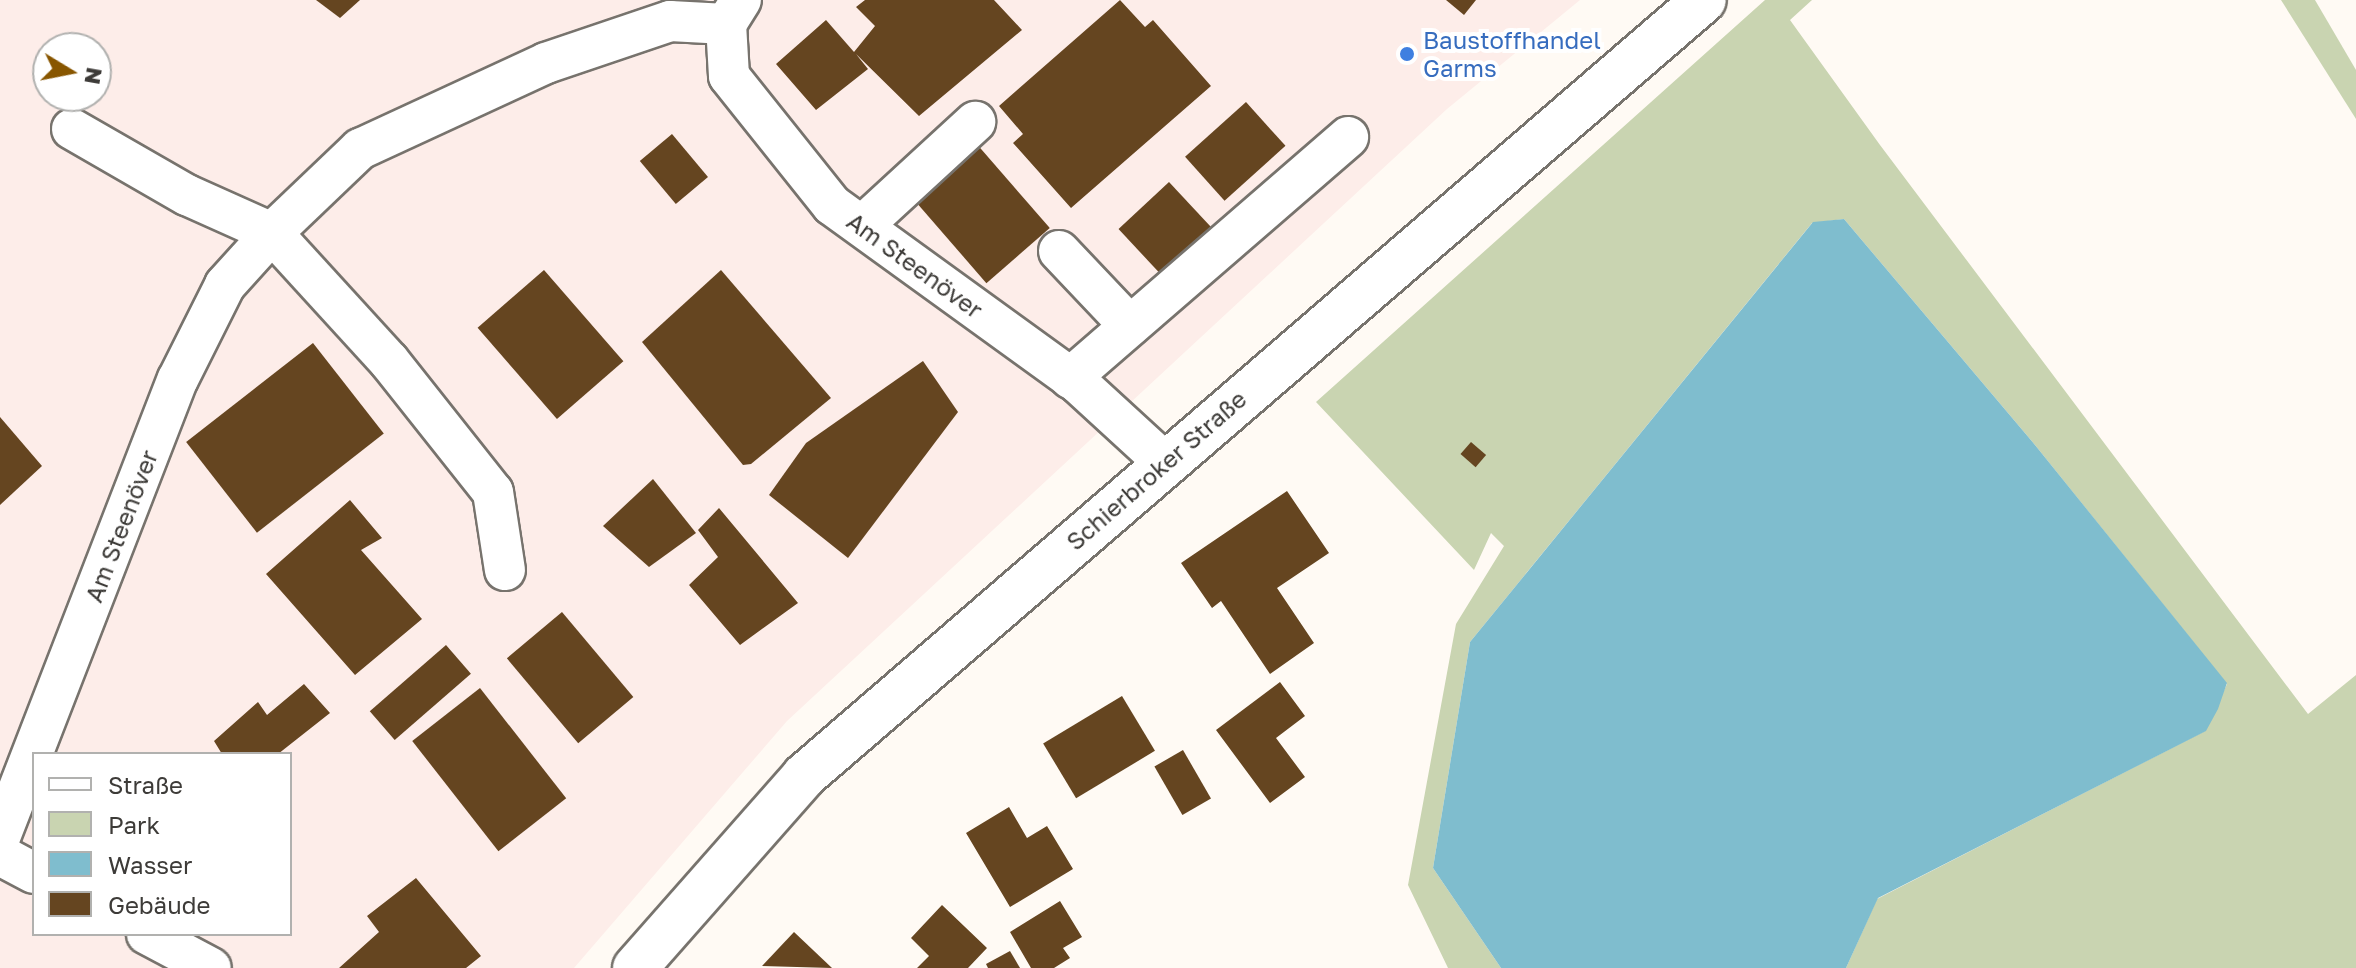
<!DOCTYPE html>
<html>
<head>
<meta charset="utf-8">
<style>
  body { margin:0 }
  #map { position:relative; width:2356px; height:968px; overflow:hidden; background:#fffaf4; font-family:"Golos Text",sans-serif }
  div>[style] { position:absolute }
  .commercial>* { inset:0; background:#fdede9 }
  .green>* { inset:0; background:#c9d4b1 }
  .water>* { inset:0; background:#7fbdce }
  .building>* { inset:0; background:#654520; transform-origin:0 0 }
  .roads { filter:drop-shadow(2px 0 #77736d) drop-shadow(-2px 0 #77736d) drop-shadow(0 2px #77736d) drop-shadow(0 -2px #77736d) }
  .minor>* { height:40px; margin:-20px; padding:0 20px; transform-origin:20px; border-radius:20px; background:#fff }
  .major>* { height:44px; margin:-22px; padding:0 22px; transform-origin:22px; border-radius:22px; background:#fff }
  .dots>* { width:22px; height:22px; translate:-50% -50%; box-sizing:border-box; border:4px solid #fff; border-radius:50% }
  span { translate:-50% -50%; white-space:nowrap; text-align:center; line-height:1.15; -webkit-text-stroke:8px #fff; paint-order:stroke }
  .shop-label { font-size:24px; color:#366cbe }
  .left { translate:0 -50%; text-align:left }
  .street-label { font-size:24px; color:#3d3b38 }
  .legend { position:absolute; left:32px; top:752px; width:260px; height:184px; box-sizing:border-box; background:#fff; border:2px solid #b1b1af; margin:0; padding:10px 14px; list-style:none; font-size:24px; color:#3d3b38 }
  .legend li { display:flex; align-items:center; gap:16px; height:40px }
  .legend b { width:40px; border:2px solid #b1b1af }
  .north { position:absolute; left:32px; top:32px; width:80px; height:80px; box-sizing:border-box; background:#fff; border:2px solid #b1b1af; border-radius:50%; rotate:100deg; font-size:22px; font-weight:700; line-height:32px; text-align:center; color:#3d3b38 }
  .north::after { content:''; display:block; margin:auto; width:28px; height:36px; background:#885600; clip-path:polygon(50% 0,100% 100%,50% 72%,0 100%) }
</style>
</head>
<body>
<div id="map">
  <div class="commercial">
    <div style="clip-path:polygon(evenodd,0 0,1580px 0,1447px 109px,787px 721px,574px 968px,0 968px,0 0,48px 48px,96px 48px,96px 96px,48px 96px,48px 48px,0 0,34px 754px,290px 754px,290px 934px,34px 934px,34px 754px)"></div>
  </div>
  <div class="green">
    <div style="clip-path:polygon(1765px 0,1812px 0,1790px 20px,1880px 145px,2308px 714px,2356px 675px,2356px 968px,1846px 968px,1877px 899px,2205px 731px,2227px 684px,2035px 445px,1844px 219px,1812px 223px,1470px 642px,1433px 868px,1501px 968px,1448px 968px,1408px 885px,1456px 624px,1504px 546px,1491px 533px,1474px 570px,1316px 402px)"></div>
    <div style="clip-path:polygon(2281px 0,2315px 0,2356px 70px,2356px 119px)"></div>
  </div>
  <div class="water">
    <div style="clip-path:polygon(1844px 219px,2035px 445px,2227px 683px,2218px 709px,2206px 731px,1878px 898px,1846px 968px,1501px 968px,1433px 868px,1470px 642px,1813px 222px)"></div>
  </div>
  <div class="building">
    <div style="clip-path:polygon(316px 0,360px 0,340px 18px)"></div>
    <div style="clip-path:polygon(865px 0,994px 0,1022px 30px,919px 116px,856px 54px,868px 69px,816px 110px,776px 64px,826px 20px,854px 52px,875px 26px,856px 7px)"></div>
    <div style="clip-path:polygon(1120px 0,1145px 27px,1153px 20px,1211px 86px,1071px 208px,1013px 143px,1023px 134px,999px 106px)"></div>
    <div style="clip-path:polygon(1446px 0,1476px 0,1464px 15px)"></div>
    <div style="left:1246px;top:102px;width:59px;height:82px;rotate:48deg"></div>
    <div style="left:672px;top:134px;width:56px;height:42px;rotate:50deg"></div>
    <div style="left:975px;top:142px;width:114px;height:84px;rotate:49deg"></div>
    <div style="left:1169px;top:182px;width:66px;height:69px;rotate:47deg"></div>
    <div style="left:544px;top:270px;width:121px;height:88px;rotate:49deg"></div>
    <div style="clip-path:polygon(721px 270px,831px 398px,751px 464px,743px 465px,642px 342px)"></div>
    <div style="left:313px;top:343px;width:115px;height:161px;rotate:52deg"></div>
    <div style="clip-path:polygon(923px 361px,958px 412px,848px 558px,769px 495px,806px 443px)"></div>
    <div style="clip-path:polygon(0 417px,42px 466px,0 505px)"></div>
    <div style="left:1471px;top:442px;width:20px;height:16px;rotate:41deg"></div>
    <div style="clip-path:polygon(653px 479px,696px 533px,649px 567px,603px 526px)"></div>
    <div style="clip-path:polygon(1287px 491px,1329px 553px,1277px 588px,1314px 643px,1270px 674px,1221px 601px,1212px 608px,1181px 563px)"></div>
    <div style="clip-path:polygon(350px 500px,382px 538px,361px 550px,422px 619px,355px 675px,266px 574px)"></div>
    <div style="clip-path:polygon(719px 508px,798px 603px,740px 645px,689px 585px,718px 557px,698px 530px)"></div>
    <div style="left:562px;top:612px;width:111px;height:72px;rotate:50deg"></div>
    <div style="left:446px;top:645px;width:38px;height:101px;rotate:49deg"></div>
    <div style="clip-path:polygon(1280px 682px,1305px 716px,1276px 738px,1305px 777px,1270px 803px,1216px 730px)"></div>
    <div style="clip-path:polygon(304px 684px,330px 713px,278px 754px,222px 754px,214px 741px,258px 702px,267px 715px)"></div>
    <div style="left:480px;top:688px;width:140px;height:86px;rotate:52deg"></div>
    <div style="left:1122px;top:696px;width:64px;height:92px;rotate:59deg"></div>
    <div style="left:1183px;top:750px;width:56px;height:33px;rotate:60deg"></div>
    <div style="clip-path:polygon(1009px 807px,1027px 838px,1047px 826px,1073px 869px,1010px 907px,966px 833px)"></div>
    <div style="clip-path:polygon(416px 878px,481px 956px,466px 968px,339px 968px,379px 932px,367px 916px)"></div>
    <div style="clip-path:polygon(1060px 901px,1082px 937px,1063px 948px,1070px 958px,1054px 968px,1031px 968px,1010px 932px)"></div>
    <div style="clip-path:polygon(942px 905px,987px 948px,968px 968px,917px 968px,929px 956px,911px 938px)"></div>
    <div style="clip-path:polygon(794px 932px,832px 968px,762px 966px)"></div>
    <div style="clip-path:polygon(1010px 951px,1020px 968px,988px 968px,986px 964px)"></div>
  </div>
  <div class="roads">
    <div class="minor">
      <div style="left:726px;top:24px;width:52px;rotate:86.7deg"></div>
      <div style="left:729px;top:76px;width:165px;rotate:51.4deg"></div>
      <div style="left:832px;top:205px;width:305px;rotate:35.9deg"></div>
      <div style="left:1079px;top:384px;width:115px;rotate:42.5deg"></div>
      <div style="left:72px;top:129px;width:133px;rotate:29.9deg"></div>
      <div style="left:187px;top:195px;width:93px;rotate:24.1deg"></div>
      <div style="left:272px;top:233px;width:173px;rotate:47.6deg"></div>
      <div style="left:389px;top:361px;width:167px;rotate:51.6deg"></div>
      <div style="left:493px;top:492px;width:79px;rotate:81.3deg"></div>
      <div style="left:862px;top:226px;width:154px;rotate:-42.6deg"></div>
      <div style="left:1059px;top:251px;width:103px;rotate:46.6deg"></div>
      <div style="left:1070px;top:378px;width:368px;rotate:-40.9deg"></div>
      <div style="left:0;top:837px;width:491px;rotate:-68.8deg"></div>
      <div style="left:178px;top:379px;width:105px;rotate:-63.4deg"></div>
      <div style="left:225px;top:285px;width:70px;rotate:-47.9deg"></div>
      <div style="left:272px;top:233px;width:122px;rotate:-43.7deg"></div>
      <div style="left:360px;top:149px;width:205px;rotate:-24.8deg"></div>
      <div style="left:546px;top:63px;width:131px;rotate:-18.7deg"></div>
      <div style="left:670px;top:21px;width:56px;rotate:3.1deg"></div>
      <div style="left:726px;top:24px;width:28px;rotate:-58deg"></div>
      <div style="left:0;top:855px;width:38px;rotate:28deg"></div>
      <div style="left:147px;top:934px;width:72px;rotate:28deg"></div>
    </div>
    <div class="major">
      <div style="left:635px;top:968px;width:256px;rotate:-48.6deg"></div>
      <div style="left:804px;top:776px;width:1188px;rotate:-40.77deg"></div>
    </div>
  </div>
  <div class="dots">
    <div style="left:1407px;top:54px;background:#3f7fe0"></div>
  </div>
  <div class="shop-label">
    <span class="left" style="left:1423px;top:54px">Baustoffhandel<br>Garms</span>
  </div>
  <div class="street-label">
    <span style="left:915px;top:265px;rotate:36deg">Am Steenöver</span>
    <span style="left:1156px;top:470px;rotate:-41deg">Schierbroker Straße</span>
    <span style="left:121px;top:526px;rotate:-69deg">Am Steenöver</span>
  </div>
  <ul class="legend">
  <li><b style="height:10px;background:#fff"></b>Straße</li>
  <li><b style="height:22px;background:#c9d4b1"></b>Park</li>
  <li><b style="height:22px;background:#7fbdce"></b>Wasser</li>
  <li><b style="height:22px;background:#654520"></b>Gebäude</li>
  </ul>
  <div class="north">N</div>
</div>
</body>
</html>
